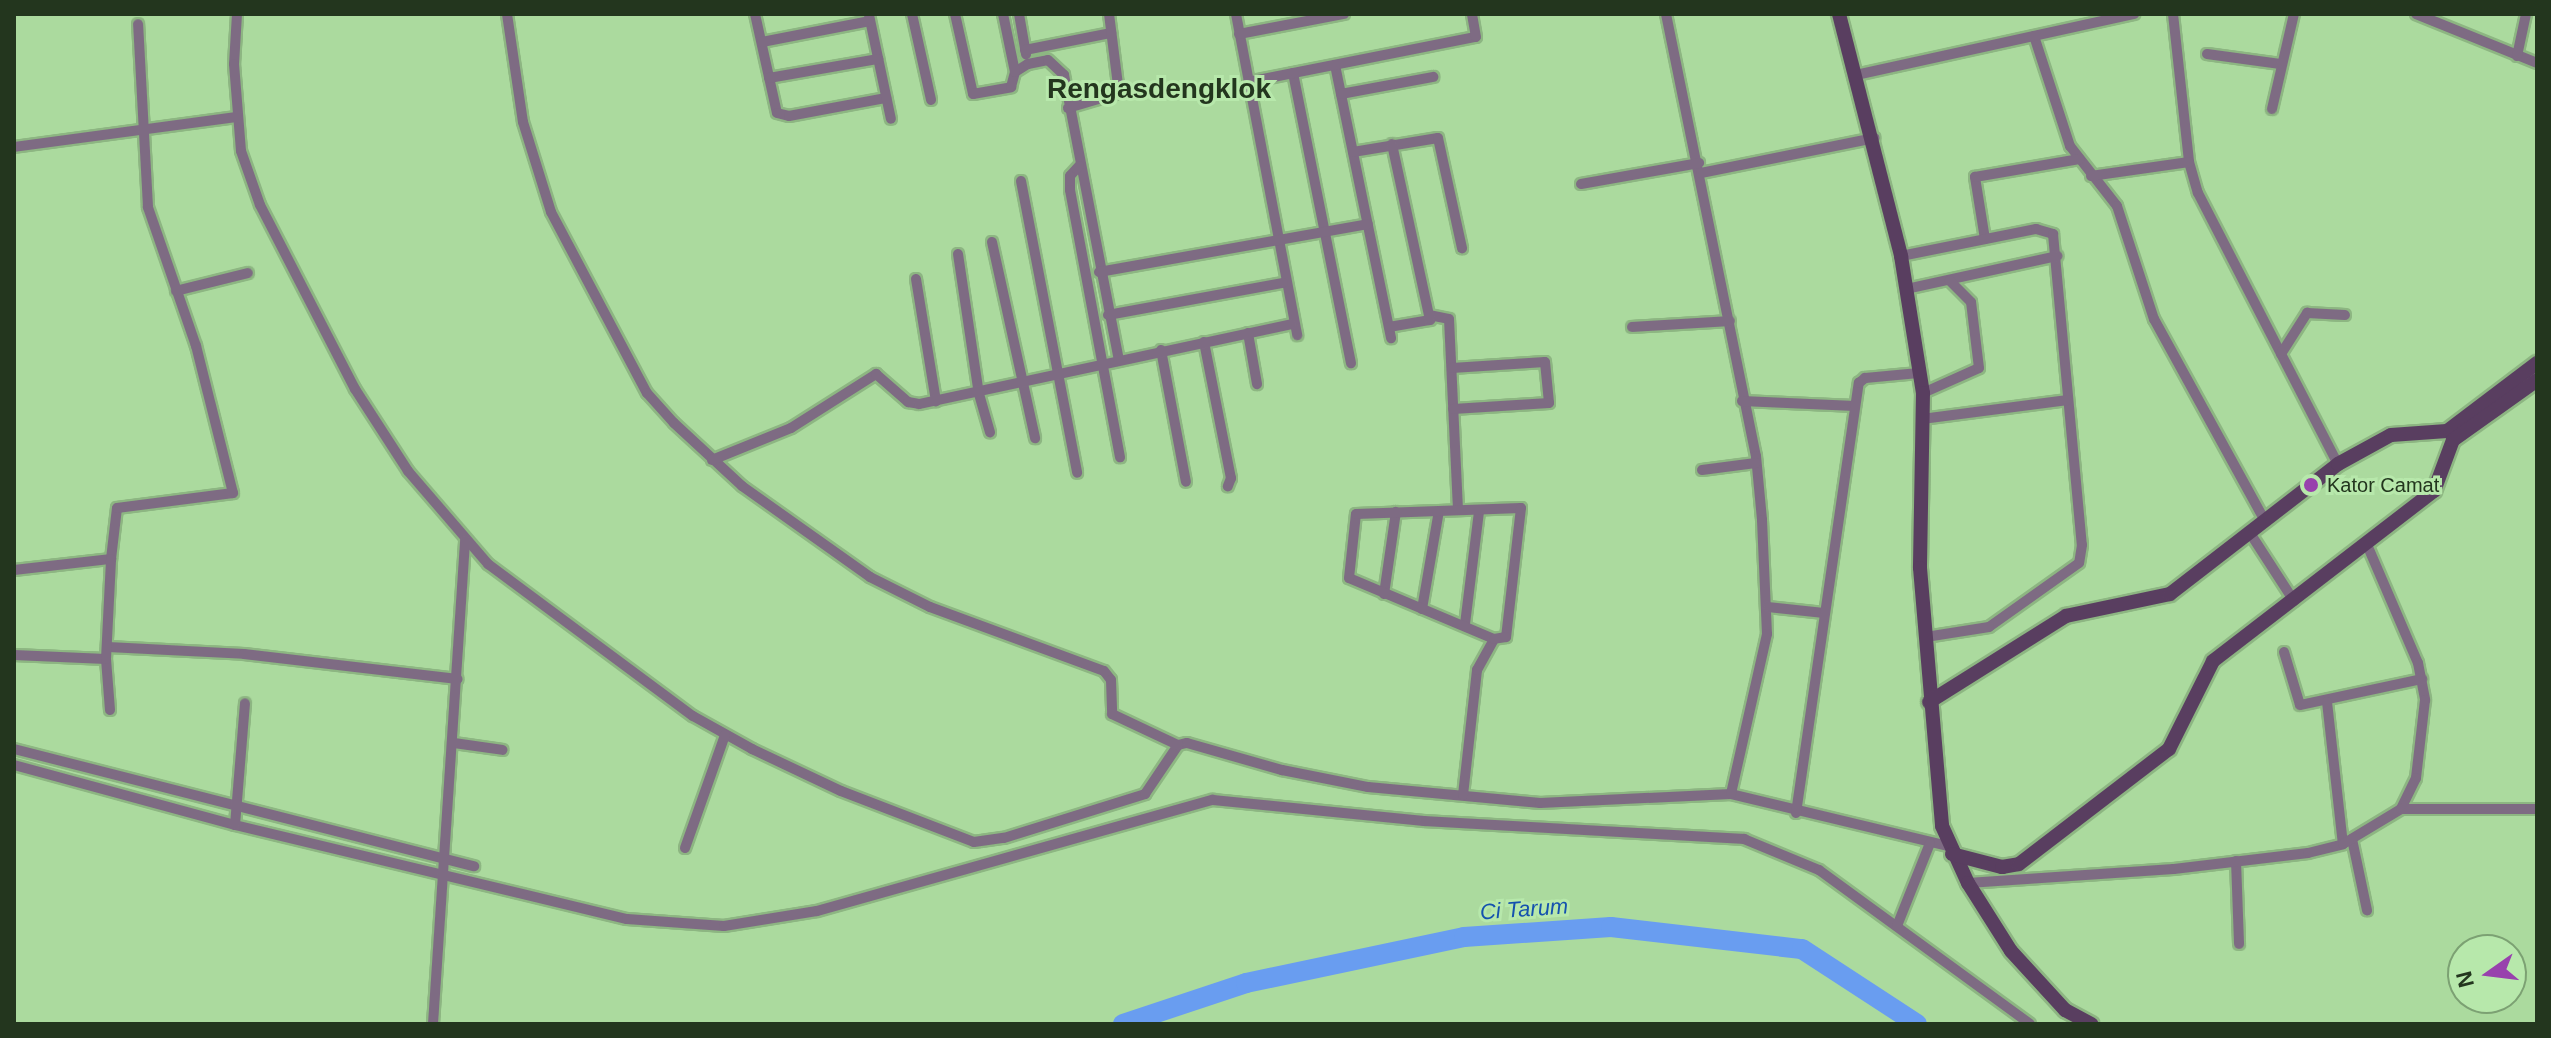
<!DOCTYPE html>
<html>
<head>
<meta charset="utf-8">
<style>
  body { margin:0 }
  #map { position:relative; width:2551px; height:1038px; overflow:hidden; background:#abda9e; font-family:Helvetica,sans-serif }
  div>[style] { position:absolute }
  .river>* { height:20px; margin:-10px; padding:0 10px; transform-origin:10px; border-radius:10px; background:#699df0 }
  .roads { filter:drop-shadow(2px 0 #8db682) drop-shadow(-2px 0 #8db682) drop-shadow(0 2px #8db682) drop-shadow(0 -2px #8db682) }
  .street>* { height:10px; margin:-5px; padding:0 5px; transform-origin:5px; border-radius:5px; background:#7e6b83 }
  .secondary>* { height:14px; margin:-7px; padding:0 7px; transform-origin:7px; border-radius:7px; background:#593e60 }
  .dots>* { width:22px; height:22px; translate:-50% -50%; box-sizing:border-box; border:4px solid #b7e8ab; border-radius:50% }
  span { translate:-50% -50%; white-space:nowrap; text-align:center; line-height:1.15; -webkit-text-stroke:6px #b7e8ab; paint-order:stroke }
  .poi-label { font-size:20px; color:#23361e }
  .left { translate:0 -50%; text-align:left }
  .water-label { font-size:22px; color:#1552ae; font-style:italic }
  .district-label { font-size:28px; color:#23361e; font-weight:700 }
  .frame { position:absolute; inset:0; border:16px solid #23361e; pointer-events:none }
  .north { position:absolute; left:2447px; top:934px; width:80px; height:80px; box-sizing:border-box; background:#b7e8ab; border:2px solid #7ca173; border-radius:50%; rotate:256deg; font-size:22px; font-weight:700; line-height:32px; text-align:center; color:#23361e }
  .north::after { content:''; display:block; margin:auto; width:28px; height:36px; background:#9841ad; clip-path:polygon(50% 0,100% 100%,50% 72%,0 100%) }
</style>
</head>
<body>
<div id="map">
  <div class="river">
    <div style="left:1123px;top:1024px;width:130px;rotate:-18.4deg"></div>
    <div style="left:1246px;top:983px;width:223px;rotate:-11.9deg"></div>
    <div style="left:1464px;top:937px;width:147px;rotate:-3.9deg"></div>
    <div style="left:1611px;top:927px;width:192px;rotate:6.6deg"></div>
    <div style="left:1802px;top:949px;width:137px;rotate:33.1deg"></div>
  </div>
  <div class="roads">
    <div class="street">
      <div style="left:237px;top:14px;width:50px;rotate:93.4deg"></div>
      <div style="left:234px;top:64px;width:87px;rotate:85.4deg"></div>
      <div style="left:241px;top:151px;width:57px;rotate:70.6deg"></div>
      <div style="left:260px;top:205px;width:207px;rotate:62.7deg"></div>
      <div style="left:355px;top:389px;width:98px;rotate:57.1deg"></div>
      <div style="left:408px;top:471px;width:123px;rotate:49.3deg"></div>
      <div style="left:488px;top:564px;width:255px;rotate:36.6deg"></div>
      <div style="left:693px;top:716px;width:68px;rotate:29.2deg"></div>
      <div style="left:752px;top:749px;width:98px;rotate:25.3deg"></div>
      <div style="left:841px;top:791px;width:142px;rotate:21deg"></div>
      <div style="left:974px;top:842px;width:30px;rotate:-8deg"></div>
      <div style="left:1004px;top:838px;width:148px;rotate:-17.3deg"></div>
      <div style="left:1145px;top:794px;width:59px;rotate:-56deg"></div>
      <div style="left:1178px;top:745px;width:9px;rotate:-13deg"></div>
      <div style="left:1187px;top:743px;width:99px;rotate:15.9deg"></div>
      <div style="left:1282px;top:770px;width:88px;rotate:11.2deg"></div>
      <div style="left:1368px;top:787px;width:173px;rotate:5.3deg"></div>
      <div style="left:1540px;top:803px;width:191px;rotate:-2.7deg"></div>
      <div style="left:1731px;top:794px;width:223px;rotate:13.5deg"></div>
      <div style="left:507px;top:14px;width:109px;rotate:81.6deg"></div>
      <div style="left:523px;top:122px;width:94px;rotate:72.7deg"></div>
      <div style="left:551px;top:212px;width:205px;rotate:62.1deg"></div>
      <div style="left:647px;top:393px;width:40px;rotate:48deg"></div>
      <div style="left:674px;top:423px;width:93px;rotate:42.8deg"></div>
      <div style="left:742px;top:486px;width:157px;rotate:35.4deg"></div>
      <div style="left:870px;top:577px;width:67px;rotate:26.6deg"></div>
      <div style="left:930px;top:607px;width:185px;rotate:20.2deg"></div>
      <div style="left:1104px;top:671px;width:11px;rotate:52deg"></div>
      <div style="left:1111px;top:680px;width:34px;rotate:88deg"></div>
      <div style="left:1112px;top:714px;width:73px;rotate:25.2deg"></div>
      <div style="left:755px;top:14px;width:101px;rotate:77.5deg"></div>
      <div style="left:777px;top:113px;width:12px;rotate:14deg"></div>
      <div style="left:789px;top:116px;width:99px;rotate:-10.5deg"></div>
      <div style="left:912px;top:14px;width:88px;rotate:77.5deg"></div>
      <div style="left:955px;top:14px;width:82px;rotate:77.3deg"></div>
      <div style="left:973px;top:94px;width:39px;rotate:-10deg"></div>
      <div style="left:1011px;top:87px;width:16px;rotate:-75deg"></div>
      <div style="left:1015px;top:72px;width:15px;rotate:-32deg"></div>
      <div style="left:1028px;top:64px;width:20px;rotate:-11deg"></div>
      <div style="left:1048px;top:60px;width:22px;rotate:43deg"></div>
      <div style="left:1064px;top:75px;width:290px;rotate:79.1deg"></div>
      <div style="left:1003px;top:14px;width:59px;rotate:78.3deg"></div>
      <div style="left:1019px;top:14px;width:41px;rotate:80.1deg"></div>
      <div style="left:1236px;top:14px;width:327px;rotate:79.2deg"></div>
      <div style="left:1666px;top:14px;width:451px;rotate:78.5deg"></div>
      <div style="left:1756px;top:456px;width:64px;rotate:84.6deg"></div>
      <div style="left:1762px;top:520px;width:114px;rotate:87.5deg"></div>
      <div style="left:1767px;top:634px;width:164px;rotate:102.7deg"></div>
      <div style="left:2173px;top:14px;width:149px;rotate:83.8deg"></div>
      <div style="left:2189px;top:162px;width:32px;rotate:74deg"></div>
      <div style="left:2198px;top:193px;width:305px;rotate:62.7deg"></div>
      <div style="left:2416px;top:14px;width:131px;rotate:22deg"></div>
      <div style="left:869px;top:15px;width:106px;rotate:78.1deg"></div>
      <div style="left:1239px;top:34px;width:107px;rotate:-10.8deg"></div>
      <div style="left:2034px;top:36px;width:116px;rotate:71.9deg"></div>
      <div style="left:2070px;top:146px;width:76px;rotate:51.9deg"></div>
      <div style="left:2117px;top:206px;width:119px;rotate:71.9deg"></div>
      <div style="left:2154px;top:319px;width:230px;rotate:61.2deg"></div>
      <div style="left:762px;top:42px;width:110px;rotate:-11deg"></div>
      <div style="left:1025px;top:50px;width:88px;rotate:-11.2deg"></div>
      <div style="left:2207px;top:54px;width:74px;rotate:7.8deg"></div>
      <div style="left:2517px;top:56px;width:43px;rotate:-77.9deg"></div>
      <div style="left:1335px;top:65px;width:279px;rotate:78.4deg"></div>
      <div style="left:1293px;top:73px;width:296px;rotate:78.7deg"></div>
      <div style="left:1856px;top:75px;width:285px;rotate:-12.4deg"></div>
      <div style="left:769px;top:78px;width:111px;rotate:-9.9deg"></div>
      <div style="left:1248px;top:82px;width:232px;rotate:-11.2deg"></div>
      <div style="left:1476px;top:37px;width:23px;rotate:-100deg"></div>
      <div style="left:1341px;top:94px;width:94px;rotate:-10.5deg"></div>
      <div style="left:1068px;top:108px;width:53px;rotate:-16.4deg"></div>
      <div style="left:1119px;top:93px;width:80px;rotate:-97.2deg"></div>
      <div style="left:2272px;top:109px;width:98px;rotate:-77deg"></div>
      <div style="left:14px;top:147px;width:225px;rotate:-7.7deg"></div>
      <div style="left:1353px;top:152px;width:86px;rotate:-9.4deg"></div>
      <div style="left:1438px;top:138px;width:113px;rotate:77.7deg"></div>
      <div style="left:1079px;top:166px;width:13px;rotate:132deg"></div>
      <div style="left:1070px;top:176px;width:14px;rotate:90deg"></div>
      <div style="left:1070px;top:190px;width:272px;rotate:79.4deg"></div>
      <div style="left:1701px;top:173px;width:177px;rotate:-11.4deg"></div>
      <div style="left:2091px;top:176px;width:99px;rotate:-8.1deg"></div>
      <div style="left:1021px;top:181px;width:297px;rotate:79.1deg"></div>
      <div style="left:1581px;top:184px;width:120px;rotate:-10.1deg"></div>
      <div style="left:1985px;top:239px;width:63px;rotate:-99.2deg"></div>
      <div style="left:1975px;top:177px;width:106px;rotate:-9.8deg"></div>
      <div style="left:992px;top:242px;width:201px;rotate:77.6deg"></div>
      <div style="left:958px;top:254px;width:142px;rotate:81.5deg"></div>
      <div style="left:979px;top:394px;width:40px;rotate:74deg"></div>
      <div style="left:1901px;top:256px;width:138px;rotate:-11.3deg"></div>
      <div style="left:2036px;top:229px;width:18px;rotate:16deg"></div>
      <div style="left:2053px;top:234px;width:312px;rotate:84.7deg"></div>
      <div style="left:2082px;top:545px;width:18px;rotate:99deg"></div>
      <div style="left:2079px;top:563px;width:110px;rotate:144.6deg"></div>
      <div style="left:1989px;top:627px;width:64px;rotate:171deg"></div>
      <div style="left:1099px;top:272px;width:273px;rotate:-10.1deg"></div>
      <div style="left:916px;top:279px;width:124px;rotate:80.7deg"></div>
      <div style="left:1906px;top:289px;width:155px;rotate:-12.3deg"></div>
      <div style="left:176px;top:291px;width:74px;rotate:-14deg"></div>
      <div style="left:1108px;top:315px;width:178px;rotate:-10.4deg"></div>
      <div style="left:1429px;top:315px;width:20px;rotate:11deg"></div>
      <div style="left:1449px;top:319px;width:191px;rotate:87.3deg"></div>
      <div style="left:1389px;top:327px;width:42px;rotate:-9.7deg"></div>
      <div style="left:1430px;top:320px;width:180px;rotate:-102.2deg"></div>
      <div style="left:1632px;top:327px;width:98px;rotate:-3.5deg"></div>
      <div style="left:1248px;top:333px;width:52px;rotate:80deg"></div>
      <div style="left:1204px;top:342px;width:139px;rotate:78.8deg"></div>
      <div style="left:1231px;top:478px;width:9px;rotate:111deg"></div>
      <div style="left:1161px;top:350px;width:134px;rotate:79.3deg"></div>
      <div style="left:2281px;top:354px;width:49px;rotate:-57.6deg"></div>
      <div style="left:2307px;top:313px;width:38px;rotate:3deg"></div>
      <div style="left:1452px;top:368px;width:93px;rotate:-3.7deg"></div>
      <div style="left:1545px;top:362px;width:41px;rotate:84.4deg"></div>
      <div style="left:1549px;top:403px;width:96px;rotate:176.4deg"></div>
      <div style="left:1923px;top:393px;width:61px;rotate:-24.1deg"></div>
      <div style="left:1979px;top:368px;width:66px;rotate:-96.9deg"></div>
      <div style="left:1971px;top:302px;width:30px;rotate:-135deg"></div>
      <div style="left:1742px;top:401px;width:113px;rotate:2.5deg"></div>
      <div style="left:1922px;top:419px;width:147px;rotate:-7.4deg"></div>
      <div style="left:712px;top:460px;width:85px;rotate:-22.1deg"></div>
      <div style="left:791px;top:428px;width:101px;rotate:-32.4deg"></div>
      <div style="left:876px;top:374px;width:43px;rotate:41.2deg"></div>
      <div style="left:908px;top:402px;width:11px;rotate:10deg"></div>
      <div style="left:919px;top:404px;width:381px;rotate:-12.1deg"></div>
      <div style="left:1702px;top:470px;width:54px;rotate:-7.4deg"></div>
      <div style="left:2250px;top:533px;width:81px;rotate:57.1deg"></div>
      <div style="left:2368px;top:547px;width:126px;rotate:66.7deg"></div>
      <div style="left:2418px;top:663px;width:38px;rotate:79deg"></div>
      <div style="left:2425px;top:700px;width:79px;rotate:96.6deg"></div>
      <div style="left:2416px;top:778px;width:34px;rotate:116deg"></div>
      <div style="left:14px;top:570px;width:98px;rotate:-6.5deg"></div>
      <div style="left:111px;top:559px;width:51px;rotate:-83.3deg"></div>
      <div style="left:117px;top:508px;width:117px;rotate:-7.4deg"></div>
      <div style="left:233px;top:493px;width:152px;rotate:-104.1deg"></div>
      <div style="left:196px;top:346px;width:147px;rotate:-109.1deg"></div>
      <div style="left:148px;top:207px;width:183px;rotate:-93.1deg"></div>
      <div style="left:1384px;top:594px;width:83px;rotate:-81.7deg"></div>
      <div style="left:1768px;top:607px;width:56px;rotate:6.1deg"></div>
      <div style="left:1422px;top:609px;width:99px;rotate:-80.2deg"></div>
      <div style="left:1465px;top:624px;width:114px;rotate:-82.9deg"></div>
      <div style="left:108px;top:647px;width:136px;rotate:2.9deg"></div>
      <div style="left:244px;top:654px;width:215px;rotate:6.7deg"></div>
      <div style="left:2284px;top:652px;width:55px;rotate:73.2deg"></div>
      <div style="left:2300px;top:705px;width:125px;rotate:-12deg"></div>
      <div style="left:14px;top:655px;width:92px;rotate:2.5deg"></div>
      <div style="left:2327px;top:702px;width:143px;rotate:83.6deg"></div>
      <div style="left:110px;top:710px;width:51px;rotate:-94.5deg"></div>
      <div style="left:106px;top:659px;width:100px;rotate:-87.1deg"></div>
      <div style="left:454px;top:743px;width:49px;rotate:8.1deg"></div>
      <div style="left:14px;top:749px;width:475px;rotate:14.3deg"></div>
      <div style="left:14px;top:765px;width:229px;rotate:15.2deg"></div>
      <div style="left:235px;top:825px;width:403px;rotate:13.5deg"></div>
      <div style="left:627px;top:919px;width:97px;rotate:4.1deg"></div>
      <div style="left:724px;top:926px;width:94px;rotate:-9.2deg"></div>
      <div style="left:817px;top:911px;width:411px;rotate:-15.7deg"></div>
      <div style="left:1213px;top:800px;width:212px;rotate:5.7deg"></div>
      <div style="left:1424px;top:821px;width:321px;rotate:3.2deg"></div>
      <div style="left:1744px;top:839px;width:81px;rotate:22.5deg"></div>
      <div style="left:1819px;top:870px;width:261px;rotate:36.1deg"></div>
      <div style="left:1463px;top:795px;width:126px;rotate:-83.6deg"></div>
      <div style="left:1477px;top:670px;width:35px;rotate:-61deg"></div>
      <div style="left:1494px;top:639px;width:157px;rotate:-157.2deg"></div>
      <div style="left:1349px;top:578px;width:64px;rotate:-83.8deg"></div>
      <div style="left:1356px;top:514px;width:165px;rotate:-2.1deg"></div>
      <div style="left:1521px;top:508px;width:130px;rotate:96.6deg"></div>
      <div style="left:1506px;top:637px;width:12px;rotate:171deg"></div>
      <div style="left:1796px;top:813px;width:435px;rotate:-81.7deg"></div>
      <div style="left:1859px;top:383px;width:8px;rotate:-40deg"></div>
      <div style="left:1865px;top:378px;width:54px;rotate:-5.3deg"></div>
      <div style="left:235px;top:825px;width:122px;rotate:-85.3deg"></div>
      <div style="left:2352px;top:839px;width:73px;rotate:78.1deg"></div>
      <div style="left:685px;top:848px;width:120px;rotate:-70.5deg"></div>
      <div style="left:2236px;top:861px;width:83px;rotate:87.9deg"></div>
      <div style="left:1968px;top:883px;width:206px;rotate:-3.9deg"></div>
      <div style="left:2174px;top:869px;width:135px;rotate:-6.8deg"></div>
      <div style="left:2308px;top:853px;width:36px;rotate:-14deg"></div>
      <div style="left:2343px;top:844px;width:68px;rotate:-31.1deg"></div>
      <div style="left:2401px;top:809px;width:136px"></div>
      <div style="left:1897px;top:926px;width:89px;rotate:-68.3deg"></div>
      <div style="left:433px;top:1024px;width:485px;rotate:-86.2deg"></div>
    </div>
    <div class="secondary">
      <div style="left:1839px;top:14px;width:250px;rotate:75.6deg"></div>
      <div style="left:1901px;top:256px;width:139px;rotate:80.9deg"></div>
      <div style="left:1923px;top:393px;width:175px;rotate:91deg"></div>
      <div style="left:1920px;top:568px;width:259px;rotate:85.1deg"></div>
      <div style="left:1942px;top:826px;width:63px;rotate:65.5deg"></div>
      <div style="left:1968px;top:883px;width:80px;rotate:57.7deg"></div>
      <div style="left:2011px;top:951px;width:80px;rotate:47.5deg"></div>
      <div style="left:2065px;top:1010px;width:30px;rotate:28deg"></div>
      <div style="left:1929px;top:702px;width:162px;rotate:-32.1deg"></div>
      <div style="left:2066px;top:616px;width:106px;rotate:-11.9deg"></div>
      <div style="left:2170px;top:594px;width:212px;rotate:-37.7deg"></div>
      <div style="left:2338px;top:464px;width:60px;rotate:-28.7deg"></div>
      <div style="left:2391px;top:435px;width:56px;rotate:-4.1deg"></div>
      <div style="left:2447px;top:431px;width:113px;rotate:-37.1deg"></div>
      <div style="left:1952px;top:854px;width:52px;rotate:14.6deg"></div>
      <div style="left:2002px;top:867px;width:17px;rotate:-10deg"></div>
      <div style="left:2019px;top:864px;width:189px;rotate:-37.5deg"></div>
      <div style="left:2169px;top:749px;width:98px;rotate:-63.4deg"></div>
      <div style="left:2213px;top:661px;width:279px;rotate:-37.6deg"></div>
      <div style="left:2434px;top:491px;width:54px;rotate:-69.6deg"></div>
      <div style="left:2453px;top:440px;width:103px;rotate:-35.5deg"></div>
    </div>
  </div>
  <div class="dots">
    <div style="left:2311px;top:485px;background:#9841ad"></div>
  </div>
  <div class="poi-label">
    <span class="left" style="left:2327px;top:485px">Kator Camat</span>
  </div>
  <div class="water-label">
    <span style="left:1524px;top:909px;rotate:-4deg">Ci Tarum</span>
  </div>
  <div class="district-label">
    <span style="left:1159px;top:89px">Rengasdengklok</span>
  </div>
  <div class="frame"></div>
  <div class="north">N</div>
</div>
</body>
</html>
